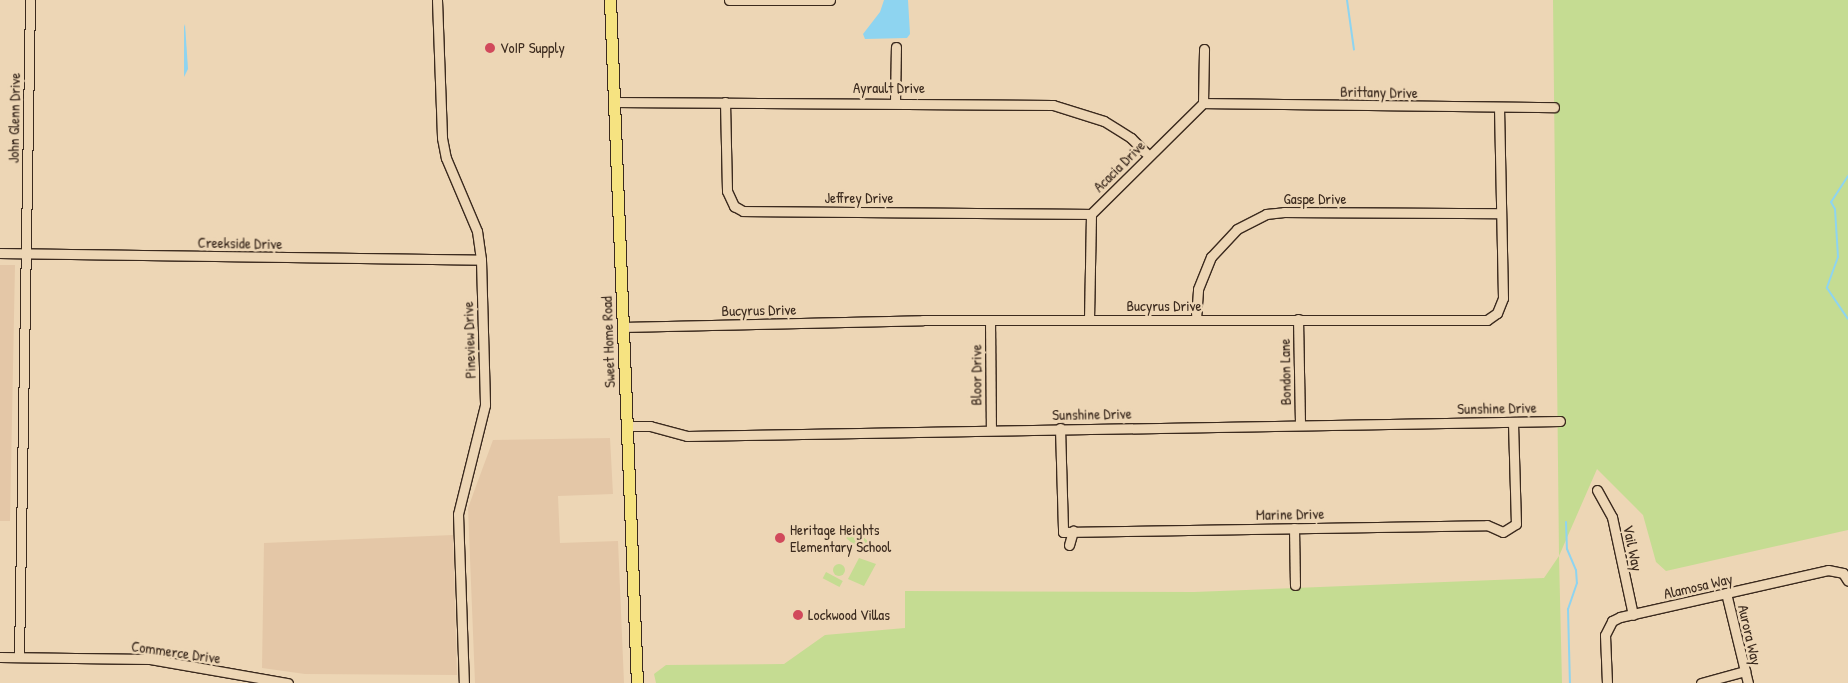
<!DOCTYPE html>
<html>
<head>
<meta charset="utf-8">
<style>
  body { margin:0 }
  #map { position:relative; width:1848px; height:683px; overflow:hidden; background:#edd6b5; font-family:"Patrick Hand",sans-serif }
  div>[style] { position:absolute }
  .built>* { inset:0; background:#e4c7a7 }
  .green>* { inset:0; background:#c5dc92; transform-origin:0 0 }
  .round { border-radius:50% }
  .water>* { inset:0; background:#8ed4f0 }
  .stream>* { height:2px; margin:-1px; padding:0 1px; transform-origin:1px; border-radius:1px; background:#8ed4f0 }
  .roads { filter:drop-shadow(1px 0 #3b2a1e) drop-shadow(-1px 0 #3b2a1e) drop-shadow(0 1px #3b2a1e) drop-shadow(0 -1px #3b2a1e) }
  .minor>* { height:9px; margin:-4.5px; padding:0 4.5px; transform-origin:4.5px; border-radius:4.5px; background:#edd6b5 }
  .major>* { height:11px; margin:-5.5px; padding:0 5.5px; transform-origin:5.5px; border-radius:5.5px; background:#f6e381 }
  .dots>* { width:14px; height:14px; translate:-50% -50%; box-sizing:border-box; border:2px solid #edd6b5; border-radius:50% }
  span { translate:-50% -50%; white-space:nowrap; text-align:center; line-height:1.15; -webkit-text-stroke:5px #edd6b5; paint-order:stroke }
  .poi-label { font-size:15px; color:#3b2a1e }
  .left { translate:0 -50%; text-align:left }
  .street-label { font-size:15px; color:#3b2a1e }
</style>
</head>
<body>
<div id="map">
  <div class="built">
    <div style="clip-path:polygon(0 265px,15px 265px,10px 521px,0 521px)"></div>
    <div style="clip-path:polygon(610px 438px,613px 494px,558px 496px,560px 543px,618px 541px,624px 683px,475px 683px,468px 508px,493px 440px)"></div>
    <div style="clip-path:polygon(453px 535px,457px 675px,305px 674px,262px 668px,264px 543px)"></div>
  </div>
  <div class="green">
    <div style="clip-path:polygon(1553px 0,1848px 0,1848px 530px,1666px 571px,1656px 562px,1643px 515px,1597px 469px,1559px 556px,1562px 683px,656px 683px,654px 674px,666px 665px,784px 664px,825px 635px,905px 628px,905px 591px,1194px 592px,1544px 578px,1559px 556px)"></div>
    <div style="left:854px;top:529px;width:21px;height:12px;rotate:41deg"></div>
    <div style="clip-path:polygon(859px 558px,876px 564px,864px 586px,848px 579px)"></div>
    <div class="round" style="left:833px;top:564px;width:12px;height:12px"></div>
    <div style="left:826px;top:572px;width:19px;height:7px;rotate:28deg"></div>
  </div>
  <div class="water">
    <div style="clip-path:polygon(884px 0,908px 0,910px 34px,907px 38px,865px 39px,863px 34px,880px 12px)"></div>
    <div style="clip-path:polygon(185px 24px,188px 69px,184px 77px,184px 27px)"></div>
  </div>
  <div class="stream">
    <div style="left:1347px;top:0;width:50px;rotate:82deg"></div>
    <div style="left:1848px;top:176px;width:31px;rotate:123deg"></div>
    <div style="left:1831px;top:202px;width:8px;rotate:60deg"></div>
    <div style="left:1835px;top:209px;width:48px;rotate:86.4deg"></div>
    <div style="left:1838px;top:257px;width:33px;rotate:110deg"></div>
    <div style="left:1827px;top:288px;width:37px;rotate:56deg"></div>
    <div style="left:1566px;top:522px;width:27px;rotate:88deg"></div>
    <div style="left:1567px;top:549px;width:23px;rotate:67deg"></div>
    <div style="left:1576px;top:570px;width:13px;rotate:86deg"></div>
    <div style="left:1577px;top:583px;width:28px;rotate:109deg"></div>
    <div style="left:1568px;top:609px;width:74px;rotate:88.5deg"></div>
  </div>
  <div class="roads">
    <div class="minor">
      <div style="left:437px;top:0;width:138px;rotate:87.9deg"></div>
      <div style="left:442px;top:138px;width:20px;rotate:79deg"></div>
      <div style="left:446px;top:158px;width:79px;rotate:67deg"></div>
      <div style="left:477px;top:231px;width:29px;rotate:82deg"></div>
      <div style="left:481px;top:260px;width:145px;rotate:88.4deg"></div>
      <div style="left:485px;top:405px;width:112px;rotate:103.9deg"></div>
      <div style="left:458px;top:514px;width:169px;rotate:88deg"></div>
      <div style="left:729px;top:0;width:101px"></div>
      <div style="left:614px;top:102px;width:439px;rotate:0.4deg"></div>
      <div style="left:1053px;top:105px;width:53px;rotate:17.4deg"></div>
      <div style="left:1104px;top:121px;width:32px;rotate:32deg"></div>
      <div style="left:1131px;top:138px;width:25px;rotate:45deg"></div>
      <div style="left:725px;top:102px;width:89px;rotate:88.7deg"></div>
      <div style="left:727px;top:191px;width:17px;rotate:65deg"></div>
      <div style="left:734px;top:206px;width:10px;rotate:29deg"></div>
      <div style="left:743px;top:211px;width:348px;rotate:0.5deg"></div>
      <div style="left:895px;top:102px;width:55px;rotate:-89deg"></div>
      <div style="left:1203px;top:103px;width:351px;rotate:0.7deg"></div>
      <div style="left:0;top:253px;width:481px;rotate:0.8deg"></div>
      <div style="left:1089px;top:319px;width:105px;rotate:-88.9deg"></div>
      <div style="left:1091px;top:214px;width:158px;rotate:-44.7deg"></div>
      <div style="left:1203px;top:103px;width:54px;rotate:-88.9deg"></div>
      <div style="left:1196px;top:319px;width:30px;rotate:-86deg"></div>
      <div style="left:1198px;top:289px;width:35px;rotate:-68deg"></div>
      <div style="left:1211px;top:257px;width:38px;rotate:-47deg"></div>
      <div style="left:1237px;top:229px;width:33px;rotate:-27deg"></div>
      <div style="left:1266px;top:214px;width:18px;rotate:-6deg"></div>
      <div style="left:1284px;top:212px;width:216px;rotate:0.3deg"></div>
      <div style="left:1298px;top:319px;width:105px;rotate:88.9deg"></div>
      <div style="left:990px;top:320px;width:109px;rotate:89.5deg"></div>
      <div style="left:622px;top:327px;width:301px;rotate:-1.3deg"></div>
      <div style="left:923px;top:320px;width:564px"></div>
      <div style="left:1487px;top:320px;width:12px;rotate:-35deg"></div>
      <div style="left:1497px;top:313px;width:16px;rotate:-68deg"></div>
      <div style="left:1503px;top:298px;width:191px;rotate:-91.2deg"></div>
      <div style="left:626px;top:426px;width:24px"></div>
      <div style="left:650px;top:426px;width:38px;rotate:15deg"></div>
      <div style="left:687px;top:436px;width:873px;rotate:-0.98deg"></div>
      <div style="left:1060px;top:428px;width:104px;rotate:88.3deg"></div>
      <div style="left:1063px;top:532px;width:424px;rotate:-0.9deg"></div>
      <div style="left:1487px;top:525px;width:17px;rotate:24deg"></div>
      <div style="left:1503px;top:532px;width:15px;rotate:-32deg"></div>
      <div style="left:1516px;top:524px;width:102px;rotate:-91.7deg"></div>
      <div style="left:1597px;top:490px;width:31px;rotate:61deg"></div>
      <div style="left:1612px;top:517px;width:100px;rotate:77.9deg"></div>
      <div style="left:1294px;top:528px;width:57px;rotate:89deg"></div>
      <div style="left:1069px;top:545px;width:15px;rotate:-74deg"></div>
      <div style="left:1726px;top:593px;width:93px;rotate:76.3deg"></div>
      <div style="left:0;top:657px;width:150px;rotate:0.8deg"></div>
      <div style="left:150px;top:659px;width:140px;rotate:9.9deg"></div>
      <div style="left:19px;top:657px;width:657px;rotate:-89.04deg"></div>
      <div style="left:1607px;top:683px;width:48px;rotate:-92.4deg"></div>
      <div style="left:1605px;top:635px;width:16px;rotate:-63deg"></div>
      <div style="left:1612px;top:621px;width:9px;rotate:-27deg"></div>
      <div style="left:1620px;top:617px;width:213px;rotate:-12.7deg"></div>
      <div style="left:1828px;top:570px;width:15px;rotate:11deg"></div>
      <div style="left:1843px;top:573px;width:9px;rotate:58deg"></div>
      <div style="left:1701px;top:683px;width:46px;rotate:-15.3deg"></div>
    </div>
    <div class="major">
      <div style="left:610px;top:0;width:684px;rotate:87.74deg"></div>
    </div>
  </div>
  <div class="dots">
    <div style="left:490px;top:48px;background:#d1495b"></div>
    <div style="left:780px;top:538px;background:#d1495b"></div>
    <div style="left:798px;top:615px;background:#d1495b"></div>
  </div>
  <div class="poi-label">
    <span class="left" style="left:500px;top:48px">VoIP Supply</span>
    <span class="left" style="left:790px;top:538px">Heritage Heights<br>Elementary School</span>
    <span class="left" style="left:808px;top:615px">Lockwood Villas</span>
  </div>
  <div class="street-label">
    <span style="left:889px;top:88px">Ayrault Drive</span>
    <span style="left:1379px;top:92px;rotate:1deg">Brittany Drive</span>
    <span style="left:14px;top:118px;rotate:-89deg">John Glenn Drive</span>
    <span style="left:1119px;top:166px;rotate:-45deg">Acacia Drive</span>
    <span style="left:859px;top:198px">Jeffrey Drive</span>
    <span style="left:1315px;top:199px">Gaspe Drive</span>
    <span style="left:240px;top:243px;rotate:1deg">Creekside Drive</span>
    <span style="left:1164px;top:306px">Bucyrus Drive</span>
    <span style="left:759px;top:310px;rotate:-1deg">Bucyrus Drive</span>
    <span style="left:469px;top:340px;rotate:-92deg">Pineview Drive</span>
    <span style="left:608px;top:342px;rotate:-92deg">Sweet Home Road</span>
    <span style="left:1285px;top:372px;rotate:-91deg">Bondon Lane</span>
    <span style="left:976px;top:375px;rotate:-90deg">Bloor Drive</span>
    <span style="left:1497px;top:408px;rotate:-1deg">Sunshine Drive</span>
    <span style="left:1092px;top:414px;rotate:-1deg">Sunshine Drive</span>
    <span style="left:1290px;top:514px;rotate:-1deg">Marine Drive</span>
    <span style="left:1633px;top:548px;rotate:78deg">Vail Way</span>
    <span style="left:1698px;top:586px;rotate:-13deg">Alamosa Way</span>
    <span style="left:1750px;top:635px;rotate:77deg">Aurora Way</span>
    <span style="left:176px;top:652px;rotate:8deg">Commerce Drive</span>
  </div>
</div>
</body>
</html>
